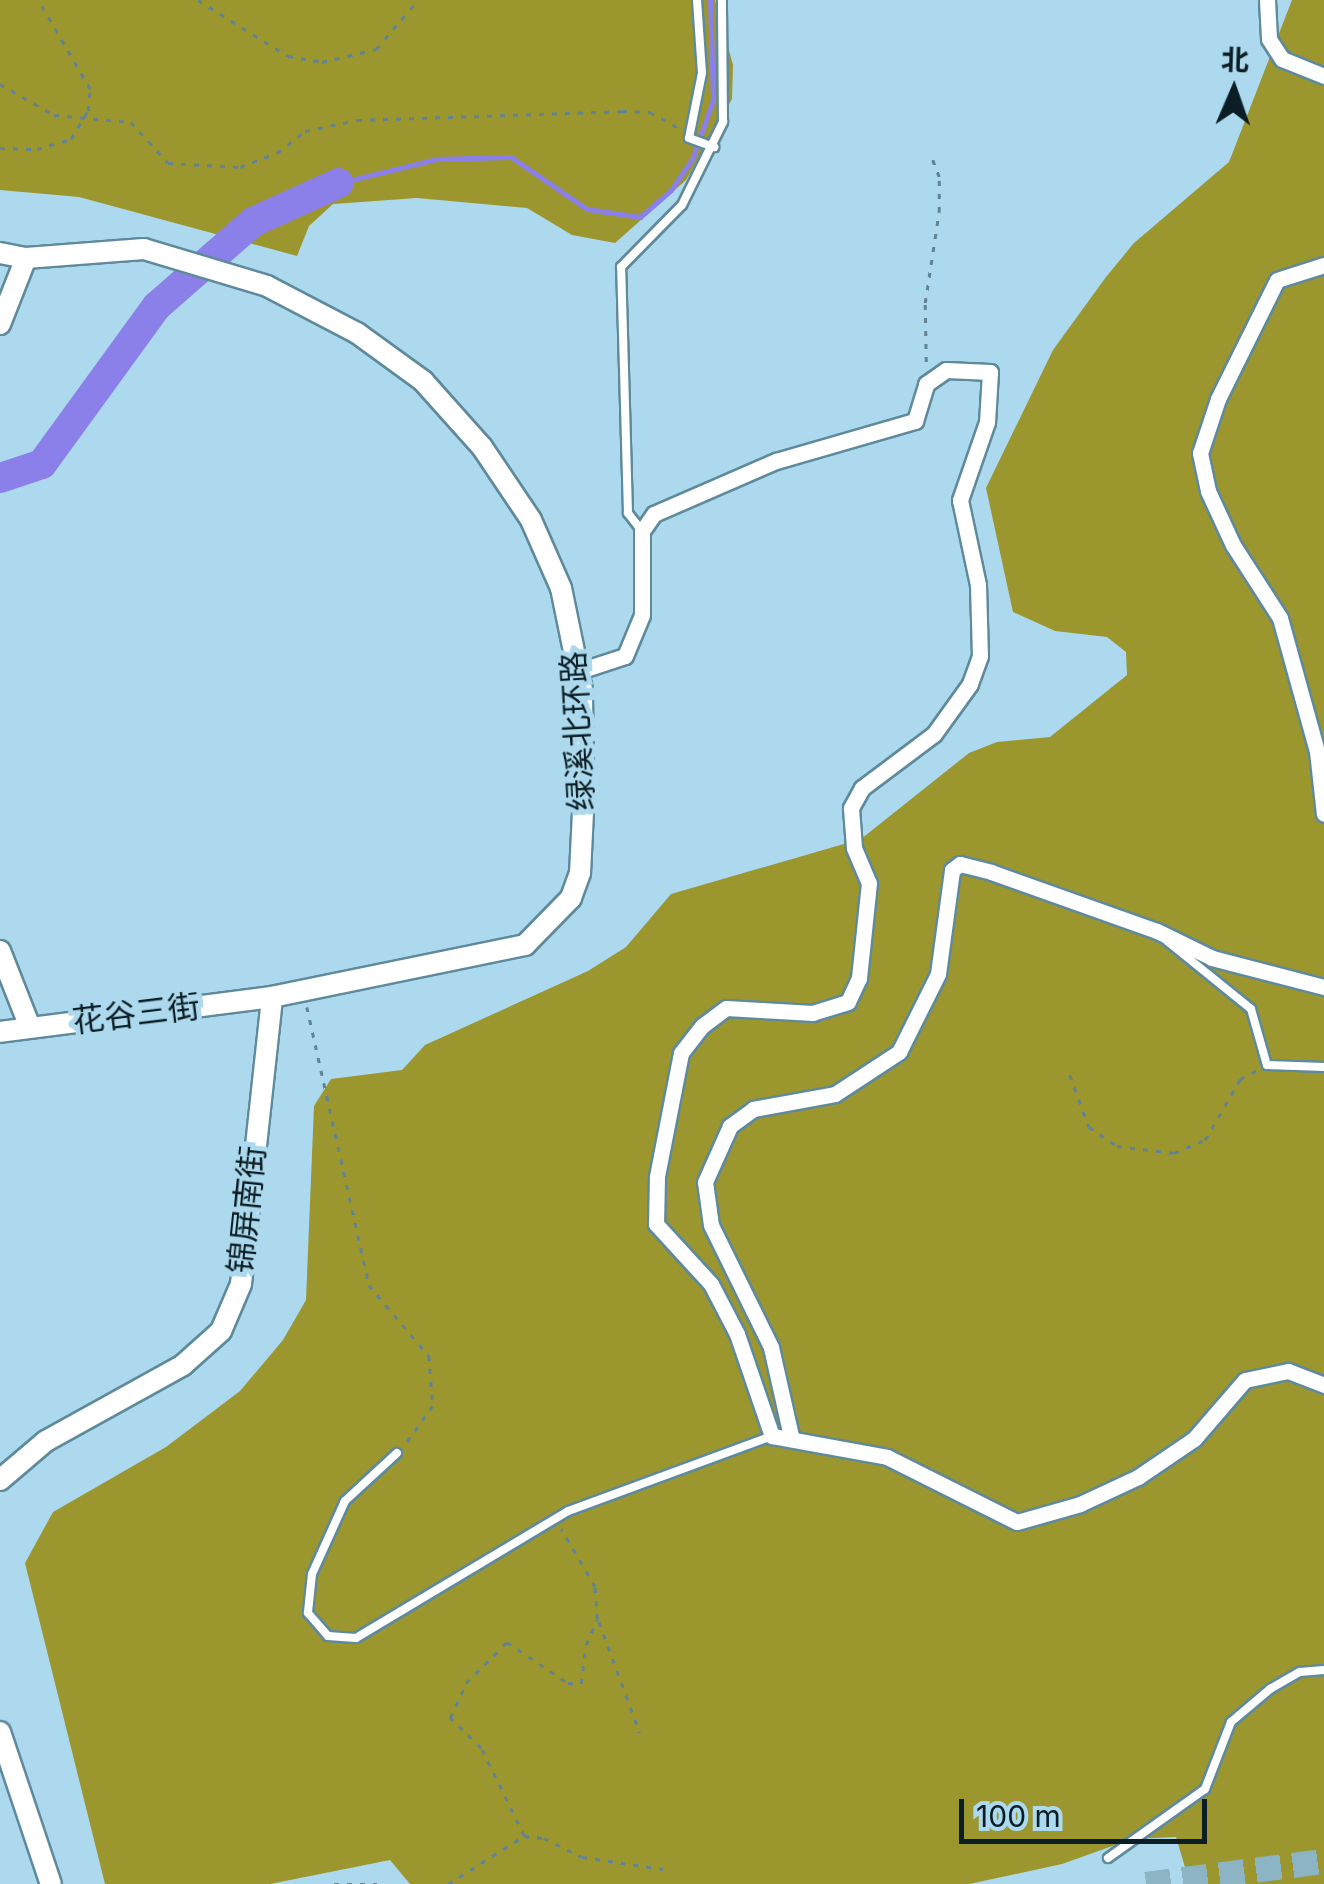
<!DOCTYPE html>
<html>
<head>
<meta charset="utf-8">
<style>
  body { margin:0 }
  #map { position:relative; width:1324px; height:1884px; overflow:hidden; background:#acd9ed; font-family:Inter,"Noto Sans SC",sans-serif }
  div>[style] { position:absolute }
  .forest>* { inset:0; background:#9c962f }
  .stream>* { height:5px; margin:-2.5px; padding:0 2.5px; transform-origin:2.5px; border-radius:2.5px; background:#8b80e9 }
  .river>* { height:30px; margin:-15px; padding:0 15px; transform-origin:15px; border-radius:15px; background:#8b80e9 }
  .trunk-tunnel>* { height:25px; margin-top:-12.5px; transform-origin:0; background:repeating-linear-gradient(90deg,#8cb4c5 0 25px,transparent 0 37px) }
  .path>* { height:2.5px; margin-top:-1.25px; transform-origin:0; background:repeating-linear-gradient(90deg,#628391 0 5px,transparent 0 13px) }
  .roads { filter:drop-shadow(2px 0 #5f8a9c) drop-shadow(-2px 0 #5f8a9c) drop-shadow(0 2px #5f8a9c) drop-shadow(0 -2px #5f8a9c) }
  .service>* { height:8px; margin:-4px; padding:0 4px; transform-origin:4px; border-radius:4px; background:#fff }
  .minor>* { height:15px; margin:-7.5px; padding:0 7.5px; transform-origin:7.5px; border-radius:7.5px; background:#fff }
  .tertiary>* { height:20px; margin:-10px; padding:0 10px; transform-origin:10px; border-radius:10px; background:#fff }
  span { translate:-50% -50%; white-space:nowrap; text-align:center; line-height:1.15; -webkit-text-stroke:10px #acd9ed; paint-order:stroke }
  .street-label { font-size:32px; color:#0c1e25 }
  .north { position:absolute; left:1184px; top:40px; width:100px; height:100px; -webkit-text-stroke:8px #acd9ed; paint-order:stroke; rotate:2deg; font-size:28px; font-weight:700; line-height:40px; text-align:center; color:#0c1e25 }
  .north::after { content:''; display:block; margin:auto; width:35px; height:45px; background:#0c1e25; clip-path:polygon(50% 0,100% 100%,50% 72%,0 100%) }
  .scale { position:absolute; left:959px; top:1799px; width:248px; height:45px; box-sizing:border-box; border:5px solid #0c1e25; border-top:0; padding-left:12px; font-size:30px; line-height:35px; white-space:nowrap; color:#0c1e25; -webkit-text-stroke:8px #acd9ed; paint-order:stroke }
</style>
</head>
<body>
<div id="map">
  <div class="forest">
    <div style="clip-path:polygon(0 0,715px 0,733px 65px,732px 99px,686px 180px,615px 243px,572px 235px,527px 208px,417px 198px,333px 204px,309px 226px,297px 256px,79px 197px,0 190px)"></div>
    <div style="clip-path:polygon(1292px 0,1324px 0,1324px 1884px,1190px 1884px,1176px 1837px,1132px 1839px,1062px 1864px,969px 1884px,410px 1884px,390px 1860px,270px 1884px,105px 1884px,25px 1563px,53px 1512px,166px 1447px,240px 1391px,283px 1340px,306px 1300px,314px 1106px,331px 1079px,402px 1070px,425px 1045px,588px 971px,626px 947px,671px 894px,861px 839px,969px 753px,997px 742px,1050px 737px,1127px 675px,1126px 652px,1107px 637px,1055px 631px,1013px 612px,986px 488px,1053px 350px,1106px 277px,1134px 243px,1229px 162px)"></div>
  </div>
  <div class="stream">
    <div style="left:339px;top:183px;width:101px;rotate:-13.8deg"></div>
    <div style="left:437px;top:159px;width:74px;rotate:-1.5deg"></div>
    <div style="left:511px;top:157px;width:92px;rotate:34.4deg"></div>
    <div style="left:587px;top:209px;width:54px;rotate:8.6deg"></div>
    <div style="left:640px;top:217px;width:41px;rotate:-41.1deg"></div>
    <div style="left:671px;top:190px;width:40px;rotate:-56deg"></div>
    <div style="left:693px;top:157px;width:60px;rotate:-70.7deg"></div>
    <div style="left:713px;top:100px;width:100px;rotate:-91.7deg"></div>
  </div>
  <div class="river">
    <div style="left:0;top:478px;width:44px;rotate:-18.4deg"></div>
    <div style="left:42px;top:464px;width:195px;rotate:-54deg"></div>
    <div style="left:157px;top:306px;width:128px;rotate:-41.2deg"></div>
    <div style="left:253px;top:222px;width:94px;rotate:-24.4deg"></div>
  </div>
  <div class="trunk-tunnel">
    <div style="left:1146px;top:1884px;width:179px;rotate:-7.4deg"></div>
  </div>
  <div class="path">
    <div style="left:198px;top:0;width:106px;rotate:31.9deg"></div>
    <div style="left:288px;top:56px;width:35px;rotate:10deg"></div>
    <div style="left:322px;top:62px;width:56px;rotate:-13.5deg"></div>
    <div style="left:376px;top:49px;width:65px;rotate:-49.4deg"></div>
    <div style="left:0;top:84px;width:62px;rotate:29.9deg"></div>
    <div style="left:54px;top:115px;width:77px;rotate:5.2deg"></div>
    <div style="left:131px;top:122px;width:55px;rotate:47.9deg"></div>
    <div style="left:168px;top:163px;width:72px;rotate:3.2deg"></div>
    <div style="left:240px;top:167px;width:40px;rotate:-21deg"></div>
    <div style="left:277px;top:153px;width:36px;rotate:-38deg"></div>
    <div style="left:305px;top:131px;width:53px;rotate:-11.9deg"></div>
    <div style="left:357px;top:120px;width:265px;rotate:-1.9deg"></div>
    <div style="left:622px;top:111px;width:28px;rotate:2deg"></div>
    <div style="left:650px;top:112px;width:31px;rotate:29deg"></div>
    <div style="left:0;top:148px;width:37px;rotate:2deg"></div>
    <div style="left:37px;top:149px;width:35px;rotate:-16deg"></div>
    <div style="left:71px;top:139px;width:33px;rotate:-59deg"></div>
    <div style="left:88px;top:111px;width:22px;rotate:-85deg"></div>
    <div style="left:90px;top:89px;width:103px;rotate:-120.3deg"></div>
    <div style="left:926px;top:362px;width:59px;rotate:-91deg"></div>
    <div style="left:925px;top:303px;width:92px;rotate:-81.3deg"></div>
    <div style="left:939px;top:212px;width:35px;rotate:-90deg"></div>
    <div style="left:939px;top:177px;width:22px;rotate:-111deg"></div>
    <div style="left:307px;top:1007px;width:285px;rotate:77.4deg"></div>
    <div style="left:369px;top:1285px;width:93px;rotate:49.8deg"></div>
    <div style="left:429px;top:1356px;width:50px;rotate:85.4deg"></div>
    <div style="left:433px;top:1406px;width:48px;rotate:125.7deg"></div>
    <div style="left:1070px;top:1075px;width:55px;rotate:69.9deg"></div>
    <div style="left:1089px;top:1127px;width:34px;rotate:34deg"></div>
    <div style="left:1117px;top:1146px;width:57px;rotate:7deg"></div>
    <div style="left:1174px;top:1153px;width:34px;rotate:-23deg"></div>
    <div style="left:1205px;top:1140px;width:70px;rotate:-60.2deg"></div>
    <div style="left:1240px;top:1079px;width:19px;rotate:-28deg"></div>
    <div style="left:599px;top:1622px;width:118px;rotate:69.7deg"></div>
    <div style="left:524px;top:1836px;width:98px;rotate:-116deg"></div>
    <div style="left:481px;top:1748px;width:43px;rotate:-135.9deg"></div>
    <div style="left:450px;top:1718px;width:38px;rotate:-65deg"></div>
    <div style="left:466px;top:1683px;width:58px;rotate:-45deg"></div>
    <div style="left:507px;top:1642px;width:73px;rotate:33.9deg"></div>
    <div style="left:568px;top:1683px;width:13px;rotate:4deg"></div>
    <div style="left:581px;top:1684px;width:39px;rotate:-83deg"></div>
    <div style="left:586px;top:1645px;width:28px;rotate:-67deg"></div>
    <div style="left:597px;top:1619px;width:32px;rotate:-94deg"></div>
    <div style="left:595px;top:1587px;width:67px;rotate:-120.4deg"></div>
    <div style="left:334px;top:1884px;width:43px"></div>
    <div style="left:448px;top:1884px;width:90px;rotate:-32.3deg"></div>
    <div style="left:524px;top:1836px;width:20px;rotate:6deg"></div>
    <div style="left:544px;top:1838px;width:42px;rotate:26.6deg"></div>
    <div style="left:582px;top:1857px;width:82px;rotate:8.4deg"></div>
  </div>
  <div class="roads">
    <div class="service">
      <div style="left:697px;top:0;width:73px;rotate:86.1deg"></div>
      <div style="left:702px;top:73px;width:66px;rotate:101.3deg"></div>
      <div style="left:689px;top:138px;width:27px;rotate:20deg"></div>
      <div style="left:642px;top:531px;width:23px;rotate:-128deg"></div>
      <div style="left:628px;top:513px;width:246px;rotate:-91.6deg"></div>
      <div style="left:621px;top:267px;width:87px;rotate:-45.5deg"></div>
      <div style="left:682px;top:205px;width:93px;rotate:-63.7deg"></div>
      <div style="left:723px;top:122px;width:122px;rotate:-90.5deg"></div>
      <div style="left:1167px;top:941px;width:108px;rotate:39deg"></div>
      <div style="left:1251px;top:1009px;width:58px;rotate:74.1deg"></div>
      <div style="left:1267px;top:1065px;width:57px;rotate:2deg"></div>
      <div style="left:397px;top:1453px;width:71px;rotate:137.3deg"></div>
      <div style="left:345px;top:1501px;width:80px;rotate:114.3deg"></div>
      <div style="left:312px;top:1574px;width:39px;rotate:96deg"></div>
      <div style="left:308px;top:1613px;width:30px;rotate:49deg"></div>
      <div style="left:328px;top:1636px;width:28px;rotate:4deg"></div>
      <div style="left:356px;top:1638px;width:247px;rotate:-30.9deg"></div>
      <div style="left:568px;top:1511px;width:217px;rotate:-20.2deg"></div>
      <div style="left:1108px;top:1858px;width:119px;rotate:-35.4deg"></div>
      <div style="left:1205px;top:1789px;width:72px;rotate:-68.8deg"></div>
      <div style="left:1231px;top:1722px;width:51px;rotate:-40.2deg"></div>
      <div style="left:1270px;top:1689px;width:34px;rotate:-30deg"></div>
      <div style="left:1300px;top:1672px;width:24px;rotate:-5deg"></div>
    </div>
    <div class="minor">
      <div style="left:1267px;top:0;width:39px;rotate:87deg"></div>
      <div style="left:1269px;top:39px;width:24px;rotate:57deg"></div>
      <div style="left:1282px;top:59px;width:45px;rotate:22deg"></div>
      <div style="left:1324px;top:265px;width:49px;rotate:162.3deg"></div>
      <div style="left:1277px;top:280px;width:133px;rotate:116.4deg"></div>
      <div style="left:1218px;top:399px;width:57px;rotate:108.4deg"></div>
      <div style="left:1200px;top:453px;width:39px;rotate:78deg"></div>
      <div style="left:1208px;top:491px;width:60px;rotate:65.2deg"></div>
      <div style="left:1233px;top:545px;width:87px;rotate:57.2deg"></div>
      <div style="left:1280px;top:618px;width:138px;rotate:74.5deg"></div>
      <div style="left:1317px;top:751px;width:63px;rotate:83.7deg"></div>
      <div style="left:579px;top:671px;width:48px;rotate:-18.1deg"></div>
      <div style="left:625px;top:656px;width:44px;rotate:-67.5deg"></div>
      <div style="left:642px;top:615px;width:84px;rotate:-90deg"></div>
      <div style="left:642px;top:531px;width:21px;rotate:-55deg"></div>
      <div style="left:654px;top:514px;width:133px;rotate:-23.5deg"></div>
      <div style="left:776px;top:461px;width:145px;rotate:-16.1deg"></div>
      <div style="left:915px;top:421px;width:39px;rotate:-73deg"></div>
      <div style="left:926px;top:384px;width:24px;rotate:-35deg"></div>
      <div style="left:946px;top:370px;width:44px;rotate:2.6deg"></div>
      <div style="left:990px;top:372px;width:50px;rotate:93.4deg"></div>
      <div style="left:987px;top:422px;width:83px;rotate:109.1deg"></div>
      <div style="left:960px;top:500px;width:87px;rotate:78deg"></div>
      <div style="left:978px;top:585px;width:71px;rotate:88.4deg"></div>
      <div style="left:980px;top:656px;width:30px;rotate:110deg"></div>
      <div style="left:970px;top:684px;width:62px;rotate:125.8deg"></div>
      <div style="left:934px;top:734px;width:90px;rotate:143.1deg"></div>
      <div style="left:862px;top:788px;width:23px;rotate:119deg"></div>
      <div style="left:851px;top:808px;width:40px;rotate:85.7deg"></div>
      <div style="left:854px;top:848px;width:38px;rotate:67deg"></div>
      <div style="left:869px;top:883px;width:96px;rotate:96deg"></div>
      <div style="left:859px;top:978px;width:26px;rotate:115deg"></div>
      <div style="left:848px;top:1002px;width:37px;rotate:163deg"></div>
      <div style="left:813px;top:1013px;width:87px;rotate:-176.7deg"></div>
      <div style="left:726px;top:1008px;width:30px;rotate:143deg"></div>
      <div style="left:702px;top:1026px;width:34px;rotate:128deg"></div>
      <div style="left:681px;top:1053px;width:126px;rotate:101deg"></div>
      <div style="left:657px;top:1177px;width:47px;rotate:91.2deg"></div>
      <div style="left:656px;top:1224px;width:81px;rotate:47.5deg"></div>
      <div style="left:711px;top:1284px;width:56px;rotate:62.5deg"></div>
      <div style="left:737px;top:1334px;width:108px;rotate:71.1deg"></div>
      <div style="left:772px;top:1436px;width:117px;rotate:10.3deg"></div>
      <div style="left:887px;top:1457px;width:145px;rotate:26.6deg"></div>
      <div style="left:1017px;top:1522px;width:66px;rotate:-15.9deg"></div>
      <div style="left:1080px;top:1504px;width:64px;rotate:-25deg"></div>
      <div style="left:1138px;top:1477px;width:68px;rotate:-34.2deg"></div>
      <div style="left:1194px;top:1439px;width:78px;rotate:-49.2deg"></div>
      <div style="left:1245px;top:1380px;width:44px;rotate:-11.8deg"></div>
      <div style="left:1288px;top:1371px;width:39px;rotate:21deg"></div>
      <div style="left:791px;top:1436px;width:91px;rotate:-102.7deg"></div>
      <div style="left:771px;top:1347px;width:136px;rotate:-116.2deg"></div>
      <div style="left:711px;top:1225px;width:43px;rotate:-97.9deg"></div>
      <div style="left:705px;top:1182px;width:61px;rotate:-65.9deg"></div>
      <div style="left:730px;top:1126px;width:29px;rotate:-36deg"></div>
      <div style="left:753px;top:1109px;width:83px;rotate:-10.4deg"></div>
      <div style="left:835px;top:1094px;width:77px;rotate:-33.3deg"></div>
      <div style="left:899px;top:1052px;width:87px;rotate:-63.4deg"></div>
      <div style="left:938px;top:974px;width:105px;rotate:-82.3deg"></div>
      <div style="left:952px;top:870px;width:10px;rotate:-37deg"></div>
      <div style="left:960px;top:864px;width:32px;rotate:14deg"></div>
      <div style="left:991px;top:872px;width:176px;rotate:19.6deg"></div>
      <div style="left:1157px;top:931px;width:61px;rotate:26.1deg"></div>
      <div style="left:1212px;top:958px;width:116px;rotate:14.5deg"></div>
    </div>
    <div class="tertiary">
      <div style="left:0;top:253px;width:26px;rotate:11deg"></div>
      <div style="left:26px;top:258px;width:118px;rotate:-4.4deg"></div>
      <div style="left:144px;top:249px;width:128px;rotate:16.7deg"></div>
      <div style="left:267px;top:286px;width:102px;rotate:27.6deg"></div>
      <div style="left:357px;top:333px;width:82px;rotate:36deg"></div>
      <div style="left:423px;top:381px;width:89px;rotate:48.2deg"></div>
      <div style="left:482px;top:447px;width:88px;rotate:56.1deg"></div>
      <div style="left:531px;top:520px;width:74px;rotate:66.2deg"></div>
      <div style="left:561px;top:588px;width:104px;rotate:78.4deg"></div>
      <div style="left:582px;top:690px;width:122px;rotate:89.5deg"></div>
      <div style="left:583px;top:812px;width:61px;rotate:92.8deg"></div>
      <div style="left:580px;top:873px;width:27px;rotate:110deg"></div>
      <div style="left:571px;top:898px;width:66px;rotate:134.4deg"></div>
      <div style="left:525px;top:945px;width:258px;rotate:168.4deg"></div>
      <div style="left:272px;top:997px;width:274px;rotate:172.7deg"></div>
      <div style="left:0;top:324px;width:71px;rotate:-68.5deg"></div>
      <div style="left:0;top:951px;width:82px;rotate:68.5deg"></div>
      <div style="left:0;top:1480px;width:60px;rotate:-40.3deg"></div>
      <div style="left:46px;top:1441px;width:157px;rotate:-29deg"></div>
      <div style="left:183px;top:1365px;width:51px;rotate:-41.8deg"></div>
      <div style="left:221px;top:1331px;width:51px;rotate:-66.9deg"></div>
      <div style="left:241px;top:1284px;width:289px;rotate:-83.8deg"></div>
      <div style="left:0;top:1732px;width:160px;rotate:71.5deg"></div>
    </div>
  </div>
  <div class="street-label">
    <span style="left:578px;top:731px;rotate:-93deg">绿溪北环路</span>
    <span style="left:136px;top:1014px;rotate:-7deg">花谷三街</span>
    <span style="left:247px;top:1210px;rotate:-84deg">锦屏南街</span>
  </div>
  <div class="north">北</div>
  <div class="scale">100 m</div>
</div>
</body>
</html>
